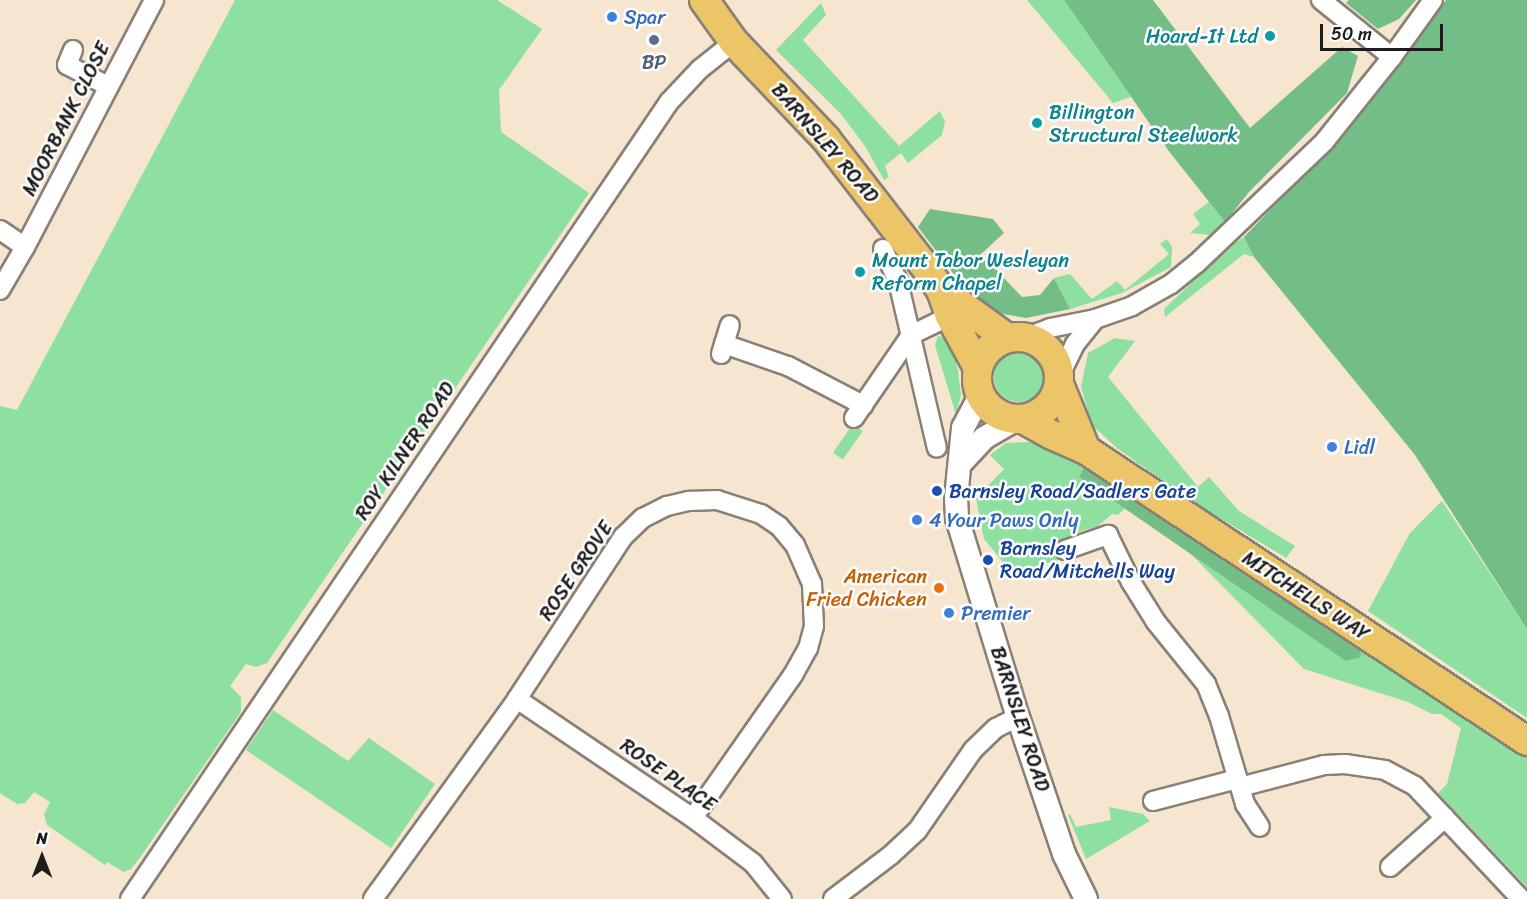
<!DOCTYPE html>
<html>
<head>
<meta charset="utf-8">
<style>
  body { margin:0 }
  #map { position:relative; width:1527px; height:899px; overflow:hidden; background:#f6e5cf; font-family:Sriracha,sans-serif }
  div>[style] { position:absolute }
  .green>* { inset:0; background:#8de0a0; transform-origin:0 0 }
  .round { border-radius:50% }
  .forest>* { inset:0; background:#72be86 }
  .roads { filter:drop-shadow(2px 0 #898076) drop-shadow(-2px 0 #898076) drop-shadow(0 2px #898076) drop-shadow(0 -2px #898076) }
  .minor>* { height:18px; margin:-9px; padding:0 9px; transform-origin:9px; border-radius:9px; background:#fff }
  .tertiary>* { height:22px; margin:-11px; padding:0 11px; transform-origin:11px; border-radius:11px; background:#fff }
  .primary>* { height:28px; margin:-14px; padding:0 14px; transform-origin:14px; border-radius:14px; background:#edc569 }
  .primary>.ring { margin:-14px; padding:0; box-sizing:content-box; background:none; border:28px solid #edc569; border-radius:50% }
  .dots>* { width:16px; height:16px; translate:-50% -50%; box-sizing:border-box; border:3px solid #fff; border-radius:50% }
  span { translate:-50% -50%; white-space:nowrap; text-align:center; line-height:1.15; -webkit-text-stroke:5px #fff; paint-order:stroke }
  .shop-label { font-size:20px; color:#366cbe }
  .left { translate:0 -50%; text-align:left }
  .culture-label { font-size:20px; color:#0d838f }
  .right { translate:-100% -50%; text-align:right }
  .service-label { font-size:20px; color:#4e5e75 }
  .street-label { font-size:20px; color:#1c1c1c }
  .transit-label { font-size:20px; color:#164399 }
  .food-label { font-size:20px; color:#c56008 }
  .north { position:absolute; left:12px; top:827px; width:60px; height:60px; -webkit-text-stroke:4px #fff; paint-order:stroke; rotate:0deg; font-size:16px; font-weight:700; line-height:24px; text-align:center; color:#1c1c1c }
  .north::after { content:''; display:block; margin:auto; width:21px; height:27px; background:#1c1c1c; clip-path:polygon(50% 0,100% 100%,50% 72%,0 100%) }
  .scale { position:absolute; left:1320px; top:24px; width:123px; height:27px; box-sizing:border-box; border:3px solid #1c1c1c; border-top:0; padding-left:8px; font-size:18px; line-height:21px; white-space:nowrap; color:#1c1c1c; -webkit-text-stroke:4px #fff; paint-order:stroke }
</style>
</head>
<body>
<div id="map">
  <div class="green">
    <div style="clip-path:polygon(235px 0,497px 0,542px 29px,499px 90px,501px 132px,589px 193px,267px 663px,256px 667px,246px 664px,230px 686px,241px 697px,241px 712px,139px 859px,131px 869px,124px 872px,107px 862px,105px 865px,47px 825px,44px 814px,50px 802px,34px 792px,25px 803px,17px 804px,0 793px,0 406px,17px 410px)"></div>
    <div style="clip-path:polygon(1027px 0,1064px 0,1131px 97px,1113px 103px)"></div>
    <div style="clip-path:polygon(821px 3px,826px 15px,803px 40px,899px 146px,940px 111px,945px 122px,942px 135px,908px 163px,901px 153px,885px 166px,889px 177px,884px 180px,865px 146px,841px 114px,776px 50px)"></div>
    <div style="clip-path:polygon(1209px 202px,1225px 222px,1209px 235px,1190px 233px,1200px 224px,1193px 214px)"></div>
    <div style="clip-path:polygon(1244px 237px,1254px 257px,1244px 254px,1165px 317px,1164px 309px,1229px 247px)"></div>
    <div style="clip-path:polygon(1167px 239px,1172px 247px,1171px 267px,1122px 293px,1070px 309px,1054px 278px,1070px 274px,1092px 299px,1117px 281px,1125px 290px,1169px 254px,1160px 244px)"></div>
    <div style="clip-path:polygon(938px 336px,950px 339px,958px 371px,961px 395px,956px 415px,935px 345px)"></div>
    <div style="clip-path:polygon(1115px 338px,1135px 341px,1108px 377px,1198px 487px,1209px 477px,1239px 511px,1295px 546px,1286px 558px,1195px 503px,1118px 449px,1092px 425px,1081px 387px,1088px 353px)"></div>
    <div class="round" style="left:994px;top:352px;width:50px;height:50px"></div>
    <div style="left:853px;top:424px;width:12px;height:35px;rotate:35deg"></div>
    <div style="clip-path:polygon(1030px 442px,1056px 453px,1060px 447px,1086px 463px,1079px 477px,1125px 508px,1118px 515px,1112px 514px,1098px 526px,1079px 532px,1075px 539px,1058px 543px,1062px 559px,1012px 573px,984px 539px,976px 498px,1004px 469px,990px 455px,1006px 443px)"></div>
    <div style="clip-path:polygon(1442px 501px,1527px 629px,1527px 718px,1368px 611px,1410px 533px)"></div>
    <div style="clip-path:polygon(1190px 553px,1346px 660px,1359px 642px,1527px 752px,1527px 887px,1438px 793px,1447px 784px,1461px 728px,1441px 714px,1432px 714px,1408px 702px,1304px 669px)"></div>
    <div style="clip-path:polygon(273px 710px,348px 761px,369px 738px,435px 784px,391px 848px,246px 750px)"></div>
    <div style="clip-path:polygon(1109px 807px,1143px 814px,1150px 821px,1086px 859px,1068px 815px,1070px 814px,1076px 827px,1111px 820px)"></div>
  </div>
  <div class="forest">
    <div style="clip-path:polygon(1064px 0,1153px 0,1250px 128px,1342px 47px,1358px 56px,1347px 93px,1249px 192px,1225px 222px,1168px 150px)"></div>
    <div style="clip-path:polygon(1349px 0,1416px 0,1399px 19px,1378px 29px,1346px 3px)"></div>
    <div style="clip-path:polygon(1446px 0,1527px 0,1527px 629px,1415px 455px,1254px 257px,1244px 237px,1329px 149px)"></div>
    <div style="clip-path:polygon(930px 209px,993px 219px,1004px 233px,981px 254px,1022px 297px,1040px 295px,1054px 278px,1070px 309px,1026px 318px,997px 313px,971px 297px,918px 227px)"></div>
    <div style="clip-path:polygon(1086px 463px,1359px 642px,1361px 657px,1346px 661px,1079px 477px)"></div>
  </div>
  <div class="roads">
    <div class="minor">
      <div style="left:1321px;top:0;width:91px;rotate:38.8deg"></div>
      <div style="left:73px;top:50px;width:16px;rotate:112deg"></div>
      <div style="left:67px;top:65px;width:46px;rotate:27.1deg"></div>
      <div style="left:0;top:230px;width:30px;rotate:34deg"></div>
      <div style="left:883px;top:249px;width:35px;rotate:65deg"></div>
      <div style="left:898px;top:281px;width:171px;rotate:76.9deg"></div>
      <div style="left:0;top:290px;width:50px;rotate:-59.8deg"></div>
      <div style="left:25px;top:247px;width:279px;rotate:-62.4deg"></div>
      <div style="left:1027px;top:337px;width:25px;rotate:-21deg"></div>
      <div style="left:1050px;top:328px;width:46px;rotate:-11.3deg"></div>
      <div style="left:1095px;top:319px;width:39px;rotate:-19deg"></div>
      <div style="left:1132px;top:306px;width:45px;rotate:-29.4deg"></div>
      <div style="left:1171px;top:284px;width:33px;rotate:-39deg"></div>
      <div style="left:1197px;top:263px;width:175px;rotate:-43.6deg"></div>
      <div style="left:1324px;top:142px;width:109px;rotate:-51.3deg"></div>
      <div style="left:1392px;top:57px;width:70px;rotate:-54.3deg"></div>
      <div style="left:724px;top:344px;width:68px;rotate:19deg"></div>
      <div style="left:788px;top:366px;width:85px;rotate:27.5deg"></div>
      <div style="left:721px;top:354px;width:30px;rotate:-73deg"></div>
      <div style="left:1059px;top:377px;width:37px;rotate:-64deg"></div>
      <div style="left:1075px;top:344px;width:32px;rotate:-51deg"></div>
      <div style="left:854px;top:418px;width:101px;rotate:-55.5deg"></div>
      <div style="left:911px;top:335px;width:43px;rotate:-26deg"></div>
      <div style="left:1065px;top:550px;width:46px;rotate:-19.2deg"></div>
      <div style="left:1108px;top:535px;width:52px;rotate:63.9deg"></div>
      <div style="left:1131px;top:582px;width:47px;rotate:58deg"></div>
      <div style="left:1156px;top:622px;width:80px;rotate:51.1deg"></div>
      <div style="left:1206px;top:684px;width:35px;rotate:68deg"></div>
      <div style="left:1219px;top:716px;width:92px;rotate:73.5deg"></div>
      <div style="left:1245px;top:804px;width:27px;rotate:57deg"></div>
      <div style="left:517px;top:699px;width:212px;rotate:34.1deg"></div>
      <div style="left:693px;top:818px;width:75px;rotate:36.9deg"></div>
      <div style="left:753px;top:863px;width:46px;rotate:51.1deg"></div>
      <div style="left:1240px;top:787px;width:87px;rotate:-14.7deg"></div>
      <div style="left:1324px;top:765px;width:21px;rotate:-3deg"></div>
      <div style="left:1345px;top:764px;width:40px;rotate:8.5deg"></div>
      <div style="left:1385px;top:770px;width:34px;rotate:28deg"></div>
      <div style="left:1415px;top:786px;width:155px;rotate:46.8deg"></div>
      <div style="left:1153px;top:801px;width:87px;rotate:-14.7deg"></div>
      <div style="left:1390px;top:867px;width:74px;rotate:-41.7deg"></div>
      <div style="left:130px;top:899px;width:962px;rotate:-55.93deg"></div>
      <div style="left:669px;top:102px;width:45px;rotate:-46.8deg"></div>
      <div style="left:700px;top:69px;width:43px;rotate:-38.5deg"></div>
      <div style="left:373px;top:899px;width:246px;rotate:-54.2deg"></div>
      <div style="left:517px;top:699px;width:194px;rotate:-56.8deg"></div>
      <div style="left:623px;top:537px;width:28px;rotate:-44deg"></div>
      <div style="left:643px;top:518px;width:27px;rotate:-27deg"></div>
      <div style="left:667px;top:506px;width:23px;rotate:-13deg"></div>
      <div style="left:689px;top:501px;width:28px;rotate:-2deg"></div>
      <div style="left:717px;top:500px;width:46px;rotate:17.7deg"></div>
      <div style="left:761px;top:514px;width:22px;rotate:34deg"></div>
      <div style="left:779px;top:526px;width:25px;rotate:50deg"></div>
      <div style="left:795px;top:545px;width:43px;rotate:66.4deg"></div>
      <div style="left:812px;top:584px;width:42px;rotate:87.3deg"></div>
      <div style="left:814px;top:626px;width:23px;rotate:105deg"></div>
      <div style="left:808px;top:648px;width:31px;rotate:119deg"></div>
      <div style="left:793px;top:675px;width:174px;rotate:125deg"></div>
      <div style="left:833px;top:899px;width:73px;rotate:-37.2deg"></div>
      <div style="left:891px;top:855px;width:35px;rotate:-43deg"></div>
      <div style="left:917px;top:831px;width:98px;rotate:-55.3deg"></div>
      <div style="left:973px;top:750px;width:32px;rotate:-44deg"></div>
      <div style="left:996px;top:728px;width:25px;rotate:-27deg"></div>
    </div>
    <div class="tertiary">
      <div style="left:980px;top:396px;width:36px;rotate:118deg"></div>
      <div style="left:963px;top:428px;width:70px;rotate:95.7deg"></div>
      <div style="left:956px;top:498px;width:20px;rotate:87deg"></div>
      <div style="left:957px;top:518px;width:208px;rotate:73deg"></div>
      <div style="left:1018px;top:717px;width:145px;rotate:71.4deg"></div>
      <div style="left:1064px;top:854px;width:50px;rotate:63.9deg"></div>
      <div style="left:960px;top:464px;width:35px;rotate:-47deg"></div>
      <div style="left:984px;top:438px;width:38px;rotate:-30deg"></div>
    </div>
    <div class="primary">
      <div style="left:704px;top:0;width:52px;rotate:54.5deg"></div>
      <div style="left:734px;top:42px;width:134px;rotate:46.5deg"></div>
      <div style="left:826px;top:139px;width:163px;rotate:52.2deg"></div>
      <div style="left:926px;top:268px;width:27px;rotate:56deg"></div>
      <div style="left:941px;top:290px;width:28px;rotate:71deg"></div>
      <div style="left:950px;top:316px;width:59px;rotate:61.7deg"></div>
      <div style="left:941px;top:290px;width:82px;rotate:36deg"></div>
      <div class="ring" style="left:977px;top:337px;width:54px;height:54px"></div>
      <div style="left:1059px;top:384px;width:71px;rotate:67.8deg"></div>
      <div style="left:1023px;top:419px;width:33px;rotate:29deg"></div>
      <div style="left:1052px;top:435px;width:37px;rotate:24deg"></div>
      <div style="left:1086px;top:450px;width:528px;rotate:33.42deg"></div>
    </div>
  </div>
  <div class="dots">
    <div style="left:612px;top:17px;background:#3f7fe0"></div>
    <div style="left:1270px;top:36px;background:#0f9aa8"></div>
    <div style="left:654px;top:40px;background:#5c6f8a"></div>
    <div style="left:1037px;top:123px;background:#0f9aa8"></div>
    <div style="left:860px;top:272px;background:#0f9aa8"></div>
    <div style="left:1332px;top:447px;background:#3f7fe0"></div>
    <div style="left:937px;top:491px;background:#1a4fb4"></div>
    <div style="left:917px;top:520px;background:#3f7fe0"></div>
    <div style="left:988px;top:560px;background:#1a4fb4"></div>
    <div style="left:939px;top:588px;background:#e8710a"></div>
    <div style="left:949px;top:613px;background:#3f7fe0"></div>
  </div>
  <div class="shop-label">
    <span class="left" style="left:624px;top:17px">Spar</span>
    <span class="left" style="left:1344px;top:447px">Lidl</span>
    <span class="left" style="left:929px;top:520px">4 Your Paws Only</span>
    <span class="left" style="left:961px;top:613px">Premier</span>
  </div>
  <div class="culture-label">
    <span class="right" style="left:1258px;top:36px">Hoard-It Ltd</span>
    <span class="left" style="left:1049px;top:124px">Billington<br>Structural Steelwork</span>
    <span class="left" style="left:872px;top:272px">Mount Tabor Wesleyan<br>Reform Chapel</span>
  </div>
  <div class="service-label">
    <span style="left:654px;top:62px">BP</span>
  </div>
  <div class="street-label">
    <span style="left:66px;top:119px;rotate:-63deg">MOORBANK CLOSE</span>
    <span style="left:825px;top:143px;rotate:49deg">BARNSLEY ROAD</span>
    <span style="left:405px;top:451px;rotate:-56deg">ROY KILNER ROAD</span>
    <span style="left:576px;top:571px;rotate:-56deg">ROSE GROVE</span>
    <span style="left:1306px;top:596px;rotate:33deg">MITCHELLS WAY</span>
    <span style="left:1020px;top:719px;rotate:72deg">BARNSLEY ROAD</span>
    <span style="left:668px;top:775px;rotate:35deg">ROSE PLACE</span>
  </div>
  <div class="transit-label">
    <span class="left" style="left:949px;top:491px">Barnsley Road/Sadlers Gate</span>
    <span class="left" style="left:1000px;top:560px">Barnsley<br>Road/Mitchells Way</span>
  </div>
  <div class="food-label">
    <span class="right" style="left:927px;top:588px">American<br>Fried Chicken</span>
  </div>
  <div class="north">N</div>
  <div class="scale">50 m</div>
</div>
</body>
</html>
